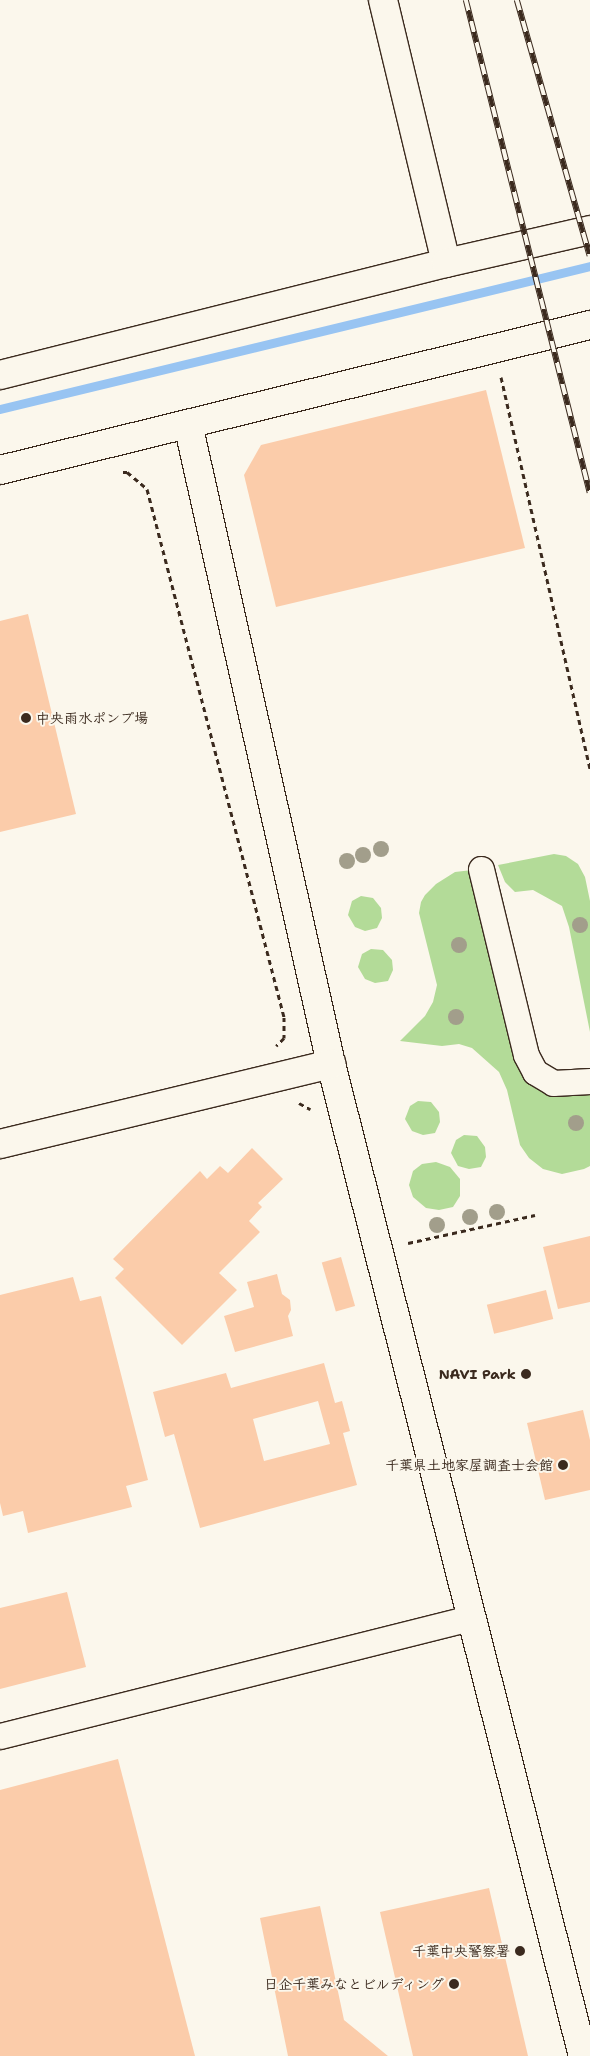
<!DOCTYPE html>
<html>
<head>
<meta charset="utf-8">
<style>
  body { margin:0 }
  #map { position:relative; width:590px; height:2056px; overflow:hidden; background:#fbf7ec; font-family:"Shantell Sans","Klee One",sans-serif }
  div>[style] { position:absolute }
  .green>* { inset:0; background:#b3db98 }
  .stream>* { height:9px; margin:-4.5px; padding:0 4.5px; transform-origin:4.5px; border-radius:4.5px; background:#98c4f2 }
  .building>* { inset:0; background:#fbccaa; transform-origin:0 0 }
  .path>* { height:3px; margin-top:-1.5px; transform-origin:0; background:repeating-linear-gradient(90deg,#3b2a1e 0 5px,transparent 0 9px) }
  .roads { filter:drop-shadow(1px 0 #3b2a1e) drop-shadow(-1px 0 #3b2a1e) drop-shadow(0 1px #3b2a1e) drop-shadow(0 -1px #3b2a1e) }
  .street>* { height:25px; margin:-12.5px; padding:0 12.5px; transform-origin:12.5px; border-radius:12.5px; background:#fbf7ec }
  .secondary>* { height:28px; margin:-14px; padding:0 14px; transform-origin:14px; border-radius:14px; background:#fbf7ec }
  .rail>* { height:5.5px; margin-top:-2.75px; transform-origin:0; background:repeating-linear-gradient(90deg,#fbf7ec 0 11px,#3b2a1e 0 22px); box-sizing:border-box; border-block:1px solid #3b2a1e }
  .trees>* { width:16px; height:16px; margin:-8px; border-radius:50%; background:#a29e8b }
  .dots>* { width:14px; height:14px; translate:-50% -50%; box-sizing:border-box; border:2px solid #fbf7ec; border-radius:50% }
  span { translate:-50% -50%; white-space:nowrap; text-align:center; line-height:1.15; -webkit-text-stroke:4px #fbf7ec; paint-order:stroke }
  .poi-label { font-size:14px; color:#3b2a1e; font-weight:700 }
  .left { translate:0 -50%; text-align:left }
  .right { translate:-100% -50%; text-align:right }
</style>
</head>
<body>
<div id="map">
  <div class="green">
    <div style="clip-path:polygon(554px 854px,566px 856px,578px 864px,585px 877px,590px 901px,590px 1032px,569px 927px,562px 906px,533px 890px,515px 892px,505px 882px,498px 865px)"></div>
    <div style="clip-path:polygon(481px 869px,535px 1072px,590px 1081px,590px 1166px,584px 1169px,562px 1174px,543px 1169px,529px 1158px,520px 1145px,507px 1090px,499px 1072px,472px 1048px,459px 1044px,442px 1046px,400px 1041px,425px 1016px,433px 1002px,437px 985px,419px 913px,421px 902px,425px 895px,436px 884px,455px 872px)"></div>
    <div style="clip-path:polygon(361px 896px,373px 898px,381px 908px,382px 918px,377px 928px,365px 931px,355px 927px,348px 915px,352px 901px)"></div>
    <div style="clip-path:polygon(371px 949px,383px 950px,392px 960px,393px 970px,388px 981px,375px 983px,365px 979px,358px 967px,362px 954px)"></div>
    <div style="clip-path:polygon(418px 1101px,431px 1102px,439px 1112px,440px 1122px,435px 1133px,423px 1135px,412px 1131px,405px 1119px,410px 1106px)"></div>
    <div style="clip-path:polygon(464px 1135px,477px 1136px,485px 1147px,486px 1157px,481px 1167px,469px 1169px,458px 1166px,451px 1153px,456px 1140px)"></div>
    <div style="clip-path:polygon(436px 1162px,450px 1167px,460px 1179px,460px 1196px,453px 1207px,439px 1210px,426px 1208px,413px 1197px,409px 1185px,413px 1171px,422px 1164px)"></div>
  </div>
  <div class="stream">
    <div style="left:0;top:409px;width:607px;rotate:-13.62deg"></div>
  </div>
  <div class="building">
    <div style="clip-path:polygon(486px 390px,525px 548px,276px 607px,244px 475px,261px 445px)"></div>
    <div style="clip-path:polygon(28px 614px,76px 814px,0 832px,0 621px)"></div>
    <div style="clip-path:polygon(252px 1148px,283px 1179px,258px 1203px,262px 1207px,249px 1221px,260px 1232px,219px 1273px,237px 1290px,182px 1345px,115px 1278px,124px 1269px,113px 1259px,200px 1171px,207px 1179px,220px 1166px,228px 1173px)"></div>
    <div style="clip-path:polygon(590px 1236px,590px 1302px,558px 1309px,543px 1247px)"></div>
    <div style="left:341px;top:1257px;width:51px;height:20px;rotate:74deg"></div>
    <div style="clip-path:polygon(277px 1274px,282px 1294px,290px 1300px,291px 1310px,288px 1316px,293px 1336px,235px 1352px,224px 1316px,254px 1307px,247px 1282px)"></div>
    <div style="clip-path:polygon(73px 1277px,80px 1301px,101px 1296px,148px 1480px,126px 1486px,132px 1507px,28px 1533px,23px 1511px,3px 1516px,0 1503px,0 1295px)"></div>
    <div style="left:546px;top:1290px;width:30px;height:61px;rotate:76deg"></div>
    <div style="clip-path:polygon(evenodd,324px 1363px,335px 1403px,342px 1401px,350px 1431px,343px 1433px,357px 1485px,200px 1528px,174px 1434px,165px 1437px,153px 1392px,226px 1373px,231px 1388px,324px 1363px,318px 1401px,330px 1444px,264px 1461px,253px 1419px,318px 1401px)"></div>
    <div style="clip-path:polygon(583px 1410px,590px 1440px,590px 1490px,545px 1500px,527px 1423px)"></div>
    <div style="clip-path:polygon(67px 1592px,86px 1667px,0 1689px,0 1608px)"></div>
    <div style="clip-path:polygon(118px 1759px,195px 2056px,0 2056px,0 1790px)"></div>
    <div style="clip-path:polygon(489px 1888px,528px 2056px,413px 2056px,380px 1912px)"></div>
    <div style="clip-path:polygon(320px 1906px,344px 2020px,388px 2056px,288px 2056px,260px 1918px)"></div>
  </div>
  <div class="path">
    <div style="left:501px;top:377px;width:403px;rotate:77.2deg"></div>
    <div style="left:123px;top:472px;width:4px"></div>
    <div style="left:127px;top:472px;width:26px;rotate:40deg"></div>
    <div style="left:147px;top:489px;width:545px;rotate:75.45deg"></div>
    <div style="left:284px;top:1017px;width:21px;rotate:90deg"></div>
    <div style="left:284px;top:1038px;width:11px;rotate:135deg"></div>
    <div style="left:299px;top:1103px;width:13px;rotate:29deg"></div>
    <div style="left:408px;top:1243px;width:130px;rotate:-12.4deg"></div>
  </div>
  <div class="roads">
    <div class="street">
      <div style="left:481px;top:869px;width:191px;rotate:76.4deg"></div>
      <div style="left:526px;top:1055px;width:19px;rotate:62deg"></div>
      <div style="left:535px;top:1072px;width:21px;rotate:31deg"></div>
      <div style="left:553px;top:1083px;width:37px;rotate:-3deg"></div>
      <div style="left:0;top:1736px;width:486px;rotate:-14.1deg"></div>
    </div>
    <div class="secondary">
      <div style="left:383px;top:0;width:270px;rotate:76.5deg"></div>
      <div style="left:0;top:375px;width:460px;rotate:-14.1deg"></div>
      <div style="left:446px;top:263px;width:148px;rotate:-12.9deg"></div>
      <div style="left:188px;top:424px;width:656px;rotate:77.4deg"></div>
      <div style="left:331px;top:1064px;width:1024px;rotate:75.75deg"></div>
      <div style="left:0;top:470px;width:608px;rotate:-13.81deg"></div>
      <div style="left:0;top:1144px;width:341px;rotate:-13.6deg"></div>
    </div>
  </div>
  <div class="rail">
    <div style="left:466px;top:0;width:508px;rotate:75.88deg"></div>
    <div style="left:517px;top:0;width:266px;rotate:74.1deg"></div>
  </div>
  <div class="trees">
    <div style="left:381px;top:849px"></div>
    <div style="left:363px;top:855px"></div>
    <div style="left:347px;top:861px"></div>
    <div style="left:580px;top:925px"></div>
    <div style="left:459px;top:945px"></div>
    <div style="left:456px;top:1017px"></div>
    <div style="left:576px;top:1123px"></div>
    <div style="left:497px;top:1212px"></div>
    <div style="left:470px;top:1217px"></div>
    <div style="left:437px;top:1225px"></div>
  </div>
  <div class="dots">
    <div style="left:26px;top:718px;background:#3b2a1e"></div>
    <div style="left:526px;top:1374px;background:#3b2a1e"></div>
    <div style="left:563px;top:1465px;background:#3b2a1e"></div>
    <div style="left:520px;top:1951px;background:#3b2a1e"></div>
    <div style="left:454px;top:1984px;background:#3b2a1e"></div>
  </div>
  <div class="poi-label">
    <span class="left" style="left:36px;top:718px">中央雨水ポンプ場</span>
    <span class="right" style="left:516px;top:1374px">NAVI Park</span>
    <span class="right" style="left:553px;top:1465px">千葉県土地家屋調査士会館</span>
    <span class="right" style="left:510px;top:1951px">千葉中央警察署</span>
    <span class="right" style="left:444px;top:1984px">日企千葉みなとビルディング</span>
  </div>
</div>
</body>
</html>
